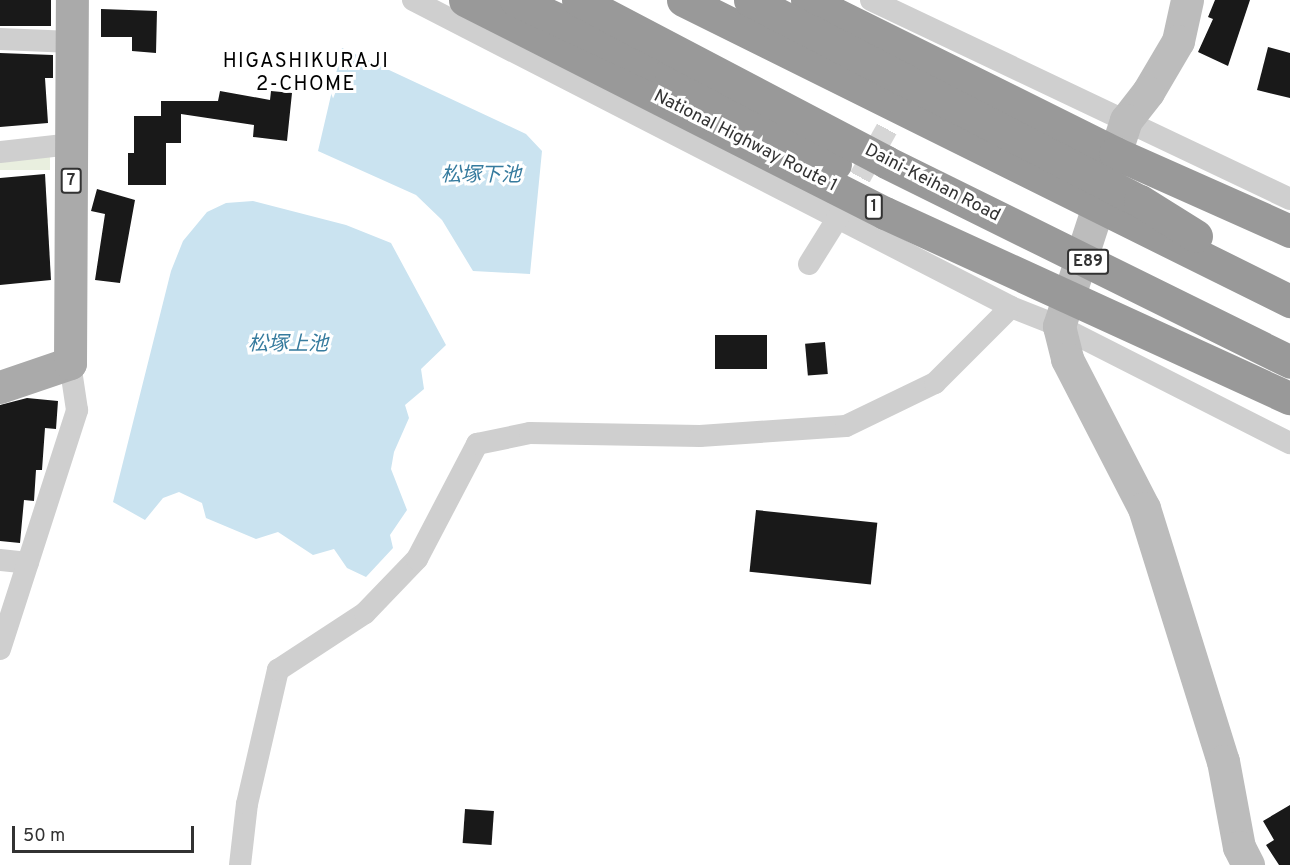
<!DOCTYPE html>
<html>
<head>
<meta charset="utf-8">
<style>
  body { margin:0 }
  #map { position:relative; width:1290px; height:865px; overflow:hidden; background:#fff; font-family:Overpass,"Noto Sans JP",sans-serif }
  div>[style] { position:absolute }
  .green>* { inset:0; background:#e9efdf; transform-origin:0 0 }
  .water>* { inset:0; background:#cae3f0 }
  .building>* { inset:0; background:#191919; transform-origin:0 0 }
  .street-tunnel>* { height:22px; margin-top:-11px; transform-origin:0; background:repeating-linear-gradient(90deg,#d6d6d6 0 22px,transparent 0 33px) }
  .street>* { height:22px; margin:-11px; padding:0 11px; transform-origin:11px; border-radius:11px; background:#cfcfcf }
  .secondary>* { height:33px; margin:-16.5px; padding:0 16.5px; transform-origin:16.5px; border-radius:16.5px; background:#bcbcbc }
  .primary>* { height:33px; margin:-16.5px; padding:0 16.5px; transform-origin:16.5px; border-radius:16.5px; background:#aaa }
  .highway>* { height:33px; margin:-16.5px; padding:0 16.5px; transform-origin:16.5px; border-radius:16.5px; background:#999 }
  .highway-bridge>* { height:33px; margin:-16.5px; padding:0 16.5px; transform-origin:16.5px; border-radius:16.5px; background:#999 }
  span { translate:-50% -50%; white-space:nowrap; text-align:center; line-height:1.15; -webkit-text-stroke:6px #fff; paint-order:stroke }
  .shield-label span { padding:2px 4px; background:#fff; border:2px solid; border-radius:4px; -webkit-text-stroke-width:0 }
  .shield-label { font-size:16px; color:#323232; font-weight:700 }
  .street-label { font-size:18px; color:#323232 }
  .neighbourhood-label { font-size:20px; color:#000; letter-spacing:1.5px }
  .water-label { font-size:20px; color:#367b9e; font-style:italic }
  .scale { position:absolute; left:12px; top:826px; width:182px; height:27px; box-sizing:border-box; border:3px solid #323232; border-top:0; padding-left:8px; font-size:18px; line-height:21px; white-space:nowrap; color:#323232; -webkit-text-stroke:4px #fff; paint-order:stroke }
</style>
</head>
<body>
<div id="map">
  <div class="green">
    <div style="left:50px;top:157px;width:13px;height:50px;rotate:90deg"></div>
  </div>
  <div class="water">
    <div style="clip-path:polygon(342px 48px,526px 134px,542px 151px,530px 274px,473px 271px,442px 220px,416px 195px,318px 151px)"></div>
    <div style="clip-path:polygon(253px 201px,346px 225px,391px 243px,446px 345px,421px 369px,424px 389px,405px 405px,409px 418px,394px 452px,391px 469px,407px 510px,390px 535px,393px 548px,366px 577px,347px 568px,334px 549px,313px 555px,278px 532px,256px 539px,206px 518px,202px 503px,179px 492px,163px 498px,145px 520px,113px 502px,171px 271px,183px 241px,207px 212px,226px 203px)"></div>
  </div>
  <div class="building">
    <div style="left:0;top:0;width:51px;height:26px"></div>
    <div style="clip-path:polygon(1215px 0,1250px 0,1228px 66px,1198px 52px,1213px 19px,1208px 17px)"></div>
    <div style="clip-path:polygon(101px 9px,157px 11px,156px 53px,132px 51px,132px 37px,101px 37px)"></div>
    <div style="clip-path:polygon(1268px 47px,1290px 53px,1290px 98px,1257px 90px)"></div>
    <div style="clip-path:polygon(0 53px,53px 55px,53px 78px,45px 78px,48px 123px,0 127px)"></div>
    <div style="clip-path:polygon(220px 91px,270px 100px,271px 91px,292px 93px,287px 141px,253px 137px,254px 125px,181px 114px,181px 143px,166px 143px,166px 185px,128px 185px,128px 153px,134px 153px,134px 116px,161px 116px,161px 101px,218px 101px)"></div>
    <div style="clip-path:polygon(45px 174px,51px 280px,0 285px,0 178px)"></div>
    <div style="clip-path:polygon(97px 189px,135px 200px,120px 283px,95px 280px,105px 214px,91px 211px)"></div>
    <div style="left:715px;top:335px;width:52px;height:34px"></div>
    <div style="left:825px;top:342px;width:32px;height:20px;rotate:85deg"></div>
    <div style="clip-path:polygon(27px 398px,58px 401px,56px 429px,45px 428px,42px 470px,36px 470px,34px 501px,24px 500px,20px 543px,0 541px,0 405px)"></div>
    <div style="left:756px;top:510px;width:122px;height:62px;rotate:6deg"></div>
    <div style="clip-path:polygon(1290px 805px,1290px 865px,1279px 865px,1266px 845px,1274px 840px,1263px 821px)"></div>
    <div style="left:465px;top:809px;width:29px;height:34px;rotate:4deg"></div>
  </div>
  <div class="street-tunnel">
    <div style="left:844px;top:206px;width:126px;rotate:-61deg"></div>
  </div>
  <div class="street">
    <div style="left:413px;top:0;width:672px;rotate:27.17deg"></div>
    <div style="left:1011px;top:307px;width:52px;rotate:21.6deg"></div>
    <div style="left:1059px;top:326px;width:259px;rotate:26.9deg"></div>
    <div style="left:871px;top:0;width:464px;rotate:25.4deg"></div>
    <div style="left:0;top:39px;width:72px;rotate:2.4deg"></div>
    <div style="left:0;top:152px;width:71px;rotate:-6.4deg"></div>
    <div style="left:809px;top:264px;width:57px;rotate:-58deg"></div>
    <div style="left:0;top:560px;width:28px;rotate:6deg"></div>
    <div style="left:0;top:649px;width:251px;rotate:-72.1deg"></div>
    <div style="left:77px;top:410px;width:48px;rotate:-98.5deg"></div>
    <div style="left:240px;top:865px;width:61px;rotate:-83.5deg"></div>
    <div style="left:247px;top:804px;width:138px;rotate:-77deg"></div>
    <div style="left:278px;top:670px;width:104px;rotate:-33.2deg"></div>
    <div style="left:365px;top:613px;width:75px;rotate:-46.1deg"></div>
    <div style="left:417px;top:559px;width:130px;rotate:-62.4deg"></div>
    <div style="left:477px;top:444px;width:54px;rotate:-11.7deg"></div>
    <div style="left:530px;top:433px;width:170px;rotate:1deg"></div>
    <div style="left:700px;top:436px;width:146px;rotate:-3.9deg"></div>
    <div style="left:846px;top:426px;width:99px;rotate:-25.8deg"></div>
    <div style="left:935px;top:383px;width:107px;rotate:-45deg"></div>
  </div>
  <div class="secondary">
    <div style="left:1187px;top:0;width:42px;rotate:102.4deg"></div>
    <div style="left:1178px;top:41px;width:59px;rotate:120.5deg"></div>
    <div style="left:1148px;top:92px;width:36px;rotate:128deg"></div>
    <div style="left:1126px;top:120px;width:217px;rotate:108deg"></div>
    <div style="left:1059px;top:326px;width:34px;rotate:76deg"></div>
    <div style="left:1067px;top:359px;width:168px;rotate:62.7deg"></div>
    <div style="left:1144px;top:508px;width:265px;rotate:72.7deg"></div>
    <div style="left:1223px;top:761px;width:87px;rotate:79.5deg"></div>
    <div style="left:1239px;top:847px;width:20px;rotate:63deg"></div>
  </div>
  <div class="primary">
    <div style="left:0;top:387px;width:74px;rotate:-18.9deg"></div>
    <div style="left:70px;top:363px;width:363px;rotate:-89.7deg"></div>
  </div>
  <div class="highway">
    <div style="left:807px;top:0;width:344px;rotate:26.4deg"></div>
    <div style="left:1115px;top:153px;width:192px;rotate:24deg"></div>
  </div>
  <div class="highway-bridge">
    <div style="left:465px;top:0;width:471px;rotate:26.9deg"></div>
    <div style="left:885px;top:213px;width:445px;rotate:24.6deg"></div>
    <div style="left:516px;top:0;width:171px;rotate:24.9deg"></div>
    <div style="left:671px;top:72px;width:188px;rotate:29.3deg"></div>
    <div style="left:578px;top:0;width:348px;rotate:27.7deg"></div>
    <div style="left:886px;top:162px;width:451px;rotate:26.3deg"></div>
    <div style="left:683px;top:0;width:678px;rotate:26.38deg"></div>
    <div style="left:750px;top:0;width:439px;rotate:27.3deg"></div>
    <div style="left:1140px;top:201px;width:66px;rotate:32deg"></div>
  </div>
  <div class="shield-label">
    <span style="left:71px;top:181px">7</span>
    <span style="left:874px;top:207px">1</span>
    <span style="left:1088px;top:262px">E89</span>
  </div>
  <div class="street-label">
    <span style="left:745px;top:142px;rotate:27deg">National Highway Route 1</span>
    <span style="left:932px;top:184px;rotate:27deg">Daini-Keihan Road</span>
  </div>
  <div class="neighbourhood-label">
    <span style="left:306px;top:74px">HIGASHIKURAJI<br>2-CHOME</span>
  </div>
  <div class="water-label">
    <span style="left:481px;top:176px">松塚下池</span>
    <span style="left:288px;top:345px">松塚上池</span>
  </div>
  <div class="scale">50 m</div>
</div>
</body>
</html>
